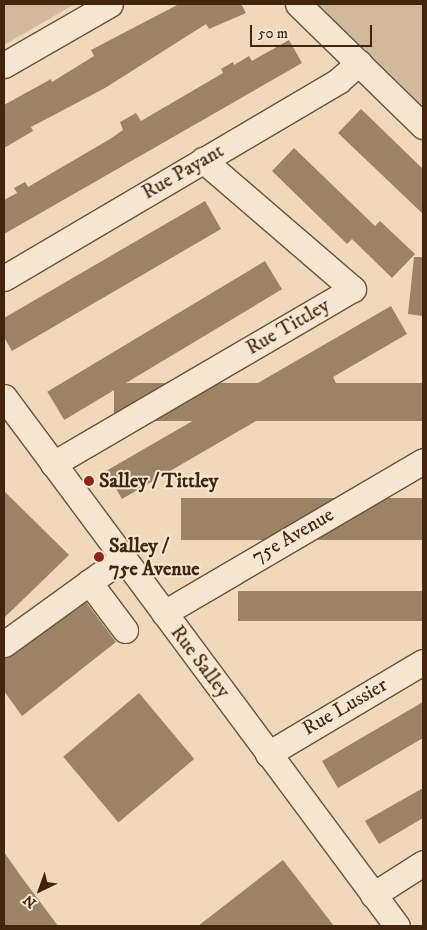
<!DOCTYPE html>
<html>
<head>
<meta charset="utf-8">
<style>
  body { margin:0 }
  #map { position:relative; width:427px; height:930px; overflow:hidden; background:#efd9ba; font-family:"IM FELL DW Pica",serif }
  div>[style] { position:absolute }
  .green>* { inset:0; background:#d1ba9c }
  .building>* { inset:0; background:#9b8366; transform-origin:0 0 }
  .roads { filter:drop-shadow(1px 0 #6c5238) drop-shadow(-1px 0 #6c5238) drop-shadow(0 1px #6c5238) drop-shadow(0 -1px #6c5238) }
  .minor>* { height:25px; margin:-12.5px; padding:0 12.5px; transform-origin:12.5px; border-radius:12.5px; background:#f5e6d2 }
  .dots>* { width:14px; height:14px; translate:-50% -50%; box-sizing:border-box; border:2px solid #f5e6d2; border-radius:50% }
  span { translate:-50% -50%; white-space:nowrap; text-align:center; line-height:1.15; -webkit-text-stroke:4px #f5e6d2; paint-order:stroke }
  .street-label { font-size:20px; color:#41250c }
  .poi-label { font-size:20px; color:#41250c; font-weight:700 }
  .left { translate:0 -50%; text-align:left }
  .frame { position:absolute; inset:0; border:5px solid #41250c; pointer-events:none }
  .north { position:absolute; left:15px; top:865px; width:50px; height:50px; -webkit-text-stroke:4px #f5e6d2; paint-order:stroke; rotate:222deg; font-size:14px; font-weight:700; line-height:20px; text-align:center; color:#41250c }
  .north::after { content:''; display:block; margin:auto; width:18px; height:22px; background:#41250c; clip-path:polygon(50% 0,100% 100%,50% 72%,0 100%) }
  .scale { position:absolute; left:250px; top:25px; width:122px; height:22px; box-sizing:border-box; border:2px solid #41250c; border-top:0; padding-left:6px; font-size:15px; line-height:18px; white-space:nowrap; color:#41250c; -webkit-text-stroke:4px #f5e6d2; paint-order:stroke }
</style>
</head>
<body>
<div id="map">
  <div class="green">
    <div style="clip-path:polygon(4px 4px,75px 4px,4px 45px)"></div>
    <div style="clip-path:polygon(317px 4px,423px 4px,423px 106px,390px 74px)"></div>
  </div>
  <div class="building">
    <div style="clip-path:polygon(179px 4px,241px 4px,246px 13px,209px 29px,206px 24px,105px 88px,31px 127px,33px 131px,4px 148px,4px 105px,51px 79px,52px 82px,94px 56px,91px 50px)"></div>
    <div style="clip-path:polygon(289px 40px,302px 63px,4px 234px,4px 200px,17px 193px,14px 188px,25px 182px,28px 187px,110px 139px,123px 130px,120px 122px,136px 113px,141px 121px,223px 73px,221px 69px,233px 62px,234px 65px,249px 56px,252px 61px)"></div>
    <div style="clip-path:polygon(361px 109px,423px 169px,423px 214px,338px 133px)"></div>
    <div style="clip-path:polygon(294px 148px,375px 226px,380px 221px,415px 254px,392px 278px,352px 239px,347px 244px,272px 171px)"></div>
    <div style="clip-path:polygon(205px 201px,221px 229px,12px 351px,4px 337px,4px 318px)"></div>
    <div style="clip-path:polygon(414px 257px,423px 257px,423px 316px,408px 314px)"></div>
    <div style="left:265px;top:261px;width:33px;height:254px;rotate:59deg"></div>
    <div style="clip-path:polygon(391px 306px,407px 334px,333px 377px,337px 385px,321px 394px,316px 386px,122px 499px,106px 471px)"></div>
    <div style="left:423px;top:383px;width:38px;height:309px;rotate:90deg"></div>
    <div style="clip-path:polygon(4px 491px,69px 555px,4px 618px)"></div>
    <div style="left:423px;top:498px;width:42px;height:242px;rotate:90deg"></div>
    <div style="left:423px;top:591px;width:30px;height:185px;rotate:90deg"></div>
    <div style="clip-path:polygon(86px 602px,116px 642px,22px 716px,4px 691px,4px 658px)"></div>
    <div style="left:139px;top:693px;width:86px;height:99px;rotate:50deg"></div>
    <div style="clip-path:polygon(423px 702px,423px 738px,338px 788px,322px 761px)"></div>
    <div style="clip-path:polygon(423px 788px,423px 818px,379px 844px,365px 821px)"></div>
    <div style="clip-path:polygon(4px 852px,20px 875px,58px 926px,4px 926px)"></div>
    <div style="clip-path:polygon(283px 860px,334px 926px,198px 926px)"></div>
  </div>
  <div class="roads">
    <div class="minor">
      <div style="left:298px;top:4px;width:175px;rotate:44.3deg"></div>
      <div style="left:4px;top:65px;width:122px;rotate:-29.9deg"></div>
      <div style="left:4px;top:278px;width:388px;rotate:-30.5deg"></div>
      <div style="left:338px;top:81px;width:28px;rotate:-41deg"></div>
      <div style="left:4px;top:397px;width:659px;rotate:53.39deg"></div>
      <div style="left:53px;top:464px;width:347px;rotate:-30.3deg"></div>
      <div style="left:353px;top:289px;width:198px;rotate:-139.3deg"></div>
      <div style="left:89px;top:582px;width:60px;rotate:53.1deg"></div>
      <div style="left:164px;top:613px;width:300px;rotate:-30.4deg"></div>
      <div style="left:4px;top:644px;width:147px;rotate:-35.9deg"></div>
      <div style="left:268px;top:754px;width:180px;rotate:-30.7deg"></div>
      <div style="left:373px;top:895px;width:59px;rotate:-32.6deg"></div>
    </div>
  </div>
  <div class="dots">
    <div style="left:89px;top:481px;background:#8f2418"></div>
    <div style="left:99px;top:557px;background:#8f2418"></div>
  </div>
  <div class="street-label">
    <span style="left:183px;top:172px;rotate:-30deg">Rue Payant</span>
    <span style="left:288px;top:327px;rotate:-30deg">Rue Tittley</span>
    <span style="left:293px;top:536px;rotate:-30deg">75e Avenue</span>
    <span style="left:200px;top:662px;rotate:53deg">Rue Salley</span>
    <span style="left:345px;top:707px;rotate:-30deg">Rue Lussier</span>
  </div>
  <div class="poi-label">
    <span class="left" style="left:99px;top:481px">Salley / Tittley</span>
    <span class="left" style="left:109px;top:558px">Salley /<br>75e Avenue</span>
  </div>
  <div class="frame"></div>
  <div class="north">N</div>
  <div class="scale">50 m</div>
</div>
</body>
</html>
